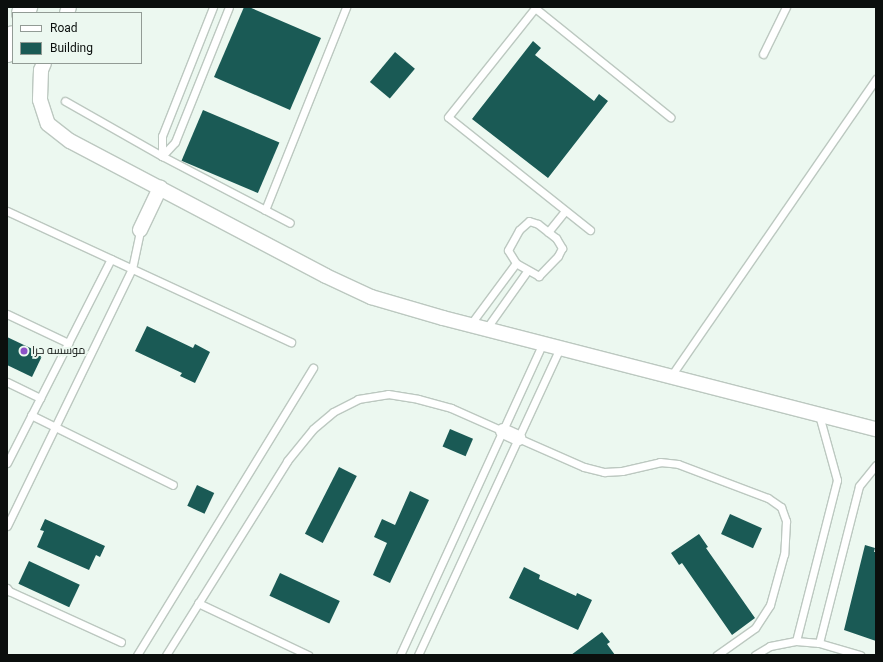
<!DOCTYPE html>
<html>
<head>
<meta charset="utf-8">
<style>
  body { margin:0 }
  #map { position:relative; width:883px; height:662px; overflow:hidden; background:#ecf8f0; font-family:Roboto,Cairo,sans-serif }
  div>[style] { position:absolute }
  .building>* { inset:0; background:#1a5a55; transform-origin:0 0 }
  .roads { filter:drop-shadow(1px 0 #bcc8c0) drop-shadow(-1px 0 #bcc8c0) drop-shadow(0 1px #bcc8c0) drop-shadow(0 -1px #bcc8c0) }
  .lane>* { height:7px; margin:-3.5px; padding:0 3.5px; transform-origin:3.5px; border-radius:3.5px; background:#fff }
  .street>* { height:14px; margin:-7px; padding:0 7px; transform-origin:7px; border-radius:7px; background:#fff }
  .highway>* { height:22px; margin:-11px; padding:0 11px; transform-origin:11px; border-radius:11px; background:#fff }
  .dots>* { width:11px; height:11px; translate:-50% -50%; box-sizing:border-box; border:2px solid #ecf8f0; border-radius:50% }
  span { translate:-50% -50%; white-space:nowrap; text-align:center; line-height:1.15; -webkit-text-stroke:4px #ecf8f0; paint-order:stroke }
  .poi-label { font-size:11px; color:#0b0f0d }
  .left { translate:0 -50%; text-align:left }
  .frame { position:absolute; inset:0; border:8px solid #0b0f0d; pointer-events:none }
  .legend { position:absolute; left:12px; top:12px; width:130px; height:52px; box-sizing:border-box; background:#ecf8f0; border:1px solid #929b95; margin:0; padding:5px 7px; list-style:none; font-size:12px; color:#0b0f0d }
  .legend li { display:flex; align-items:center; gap:8px; height:20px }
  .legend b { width:20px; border:1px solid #929b95 }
</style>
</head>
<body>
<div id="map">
  <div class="building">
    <div style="clip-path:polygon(244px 7px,249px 7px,321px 38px,290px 110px,214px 77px)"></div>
    <div style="clip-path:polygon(533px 41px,541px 48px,535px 55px,594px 101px,599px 94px,608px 101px,548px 178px,472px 119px)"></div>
    <div style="left:395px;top:52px;width:26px;height:39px;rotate:40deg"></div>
    <div style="left:203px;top:110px;width:83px;height:55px;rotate:23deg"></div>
    <div style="clip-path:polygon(147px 326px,193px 348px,195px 344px,210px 352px,195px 383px,180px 376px,182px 373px,135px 351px)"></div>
    <div style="clip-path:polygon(7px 337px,43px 354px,32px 377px,7px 365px)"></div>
    <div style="left:450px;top:429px;width:25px;height:19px;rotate:23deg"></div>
    <div style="left:339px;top:467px;width:20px;height:75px;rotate:27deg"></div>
    <div style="left:197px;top:485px;width:19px;height:23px;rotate:25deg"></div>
    <div style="clip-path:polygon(410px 491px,429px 500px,390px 583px,373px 575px,387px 543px,374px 537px,382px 519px,395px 525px)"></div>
    <div style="left:730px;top:514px;width:35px;height:22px;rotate:24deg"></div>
    <div style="clip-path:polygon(45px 519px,105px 546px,100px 557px,96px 555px,89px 570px,37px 547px,44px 531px,40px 530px)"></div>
    <div style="clip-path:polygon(699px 534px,708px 547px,706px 548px,755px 618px,732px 635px,682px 563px,679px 565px,671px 553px)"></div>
    <div style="clip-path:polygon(865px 545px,875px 548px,874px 552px,876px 552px,876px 641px,844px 630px)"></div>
    <div style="left:29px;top:561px;width:56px;height:25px;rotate:25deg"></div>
    <div style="clip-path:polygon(524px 567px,540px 575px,539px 579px,576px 596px,577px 593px,592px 600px,578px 630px,509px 598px)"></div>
    <div style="left:280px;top:573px;width:66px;height:25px;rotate:25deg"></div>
    <div style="clip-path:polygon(602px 632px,610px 642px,607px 644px,615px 655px,571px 655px)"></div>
  </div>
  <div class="roads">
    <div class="lane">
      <div style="left:763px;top:54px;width:52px;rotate:-63.9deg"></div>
      <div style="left:65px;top:101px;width:112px;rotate:29.6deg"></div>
      <div style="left:162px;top:156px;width:144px;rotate:27.6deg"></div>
      <div style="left:162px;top:156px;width:19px;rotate:-47deg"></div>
      <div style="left:175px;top:142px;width:145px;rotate:-68.2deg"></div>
      <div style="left:162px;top:156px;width:20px;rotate:-90deg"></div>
      <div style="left:162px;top:136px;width:139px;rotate:-68.4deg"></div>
      <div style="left:265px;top:210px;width:219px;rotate:-68.2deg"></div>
      <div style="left:7px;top:211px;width:313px;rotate:24.8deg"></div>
      <div style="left:529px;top:221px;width:9px;rotate:18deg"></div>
      <div style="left:538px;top:224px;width:23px;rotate:38deg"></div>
      <div style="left:556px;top:238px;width:12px;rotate:59deg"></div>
      <div style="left:562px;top:248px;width:9px;rotate:117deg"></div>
      <div style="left:558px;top:256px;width:28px;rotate:134deg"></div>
      <div style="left:539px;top:276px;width:26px;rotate:-151deg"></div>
      <div style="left:516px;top:263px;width:15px;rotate:-122deg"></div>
      <div style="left:508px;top:250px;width:23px;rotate:-61deg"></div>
      <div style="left:519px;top:230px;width:13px;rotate:-42deg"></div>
      <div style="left:590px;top:230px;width:181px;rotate:-141.5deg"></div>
      <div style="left:448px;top:117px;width:139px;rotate:-51.4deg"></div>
      <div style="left:535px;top:8px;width:174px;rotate:38.9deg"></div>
      <div style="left:548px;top:232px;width:27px;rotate:-51deg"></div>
      <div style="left:7px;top:314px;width:68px;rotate:25.4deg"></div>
      <div style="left:470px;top:325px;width:77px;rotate:-53.4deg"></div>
      <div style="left:486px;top:329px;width:72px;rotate:-54.6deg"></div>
      <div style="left:671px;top:376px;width:361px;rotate:-55.4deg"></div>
      <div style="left:7px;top:382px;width:37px;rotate:26deg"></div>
      <div style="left:31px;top:415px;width:158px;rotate:26.2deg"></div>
      <div style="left:518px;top:438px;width:72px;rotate:23.7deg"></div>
      <div style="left:584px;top:467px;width:21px;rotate:14deg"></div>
      <div style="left:604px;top:472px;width:18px;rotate:-3deg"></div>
      <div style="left:622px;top:471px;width:39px;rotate:-13deg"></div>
      <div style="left:660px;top:462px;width:18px;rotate:6deg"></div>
      <div style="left:678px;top:464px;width:96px;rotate:20.7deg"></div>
      <div style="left:768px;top:498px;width:16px;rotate:35deg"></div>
      <div style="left:781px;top:507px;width:15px;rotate:70deg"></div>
      <div style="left:786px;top:521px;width:33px;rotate:93deg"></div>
      <div style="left:784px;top:554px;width:53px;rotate:105.4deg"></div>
      <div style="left:770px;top:605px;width:27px;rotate:123deg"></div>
      <div style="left:755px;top:628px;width:47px;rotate:144.6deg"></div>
      <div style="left:7px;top:463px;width:229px;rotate:-63deg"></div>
      <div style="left:7px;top:526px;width:286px;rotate:-64.1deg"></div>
      <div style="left:132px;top:269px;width:40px;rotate:-78deg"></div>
      <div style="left:7px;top:588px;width:4px;rotate:56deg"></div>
      <div style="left:9px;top:591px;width:123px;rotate:24.5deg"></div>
      <div style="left:198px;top:603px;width:122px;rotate:25.3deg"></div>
      <div style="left:796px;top:641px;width:166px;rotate:-75.7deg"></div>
      <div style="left:837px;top:480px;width:67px;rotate:-105.5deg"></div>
      <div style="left:819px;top:643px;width:162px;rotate:-75.7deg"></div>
      <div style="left:859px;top:486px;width:27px;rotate:-51deg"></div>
      <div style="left:137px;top:655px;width:337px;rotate:-58.5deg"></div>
      <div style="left:166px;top:655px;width:229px;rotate:-58deg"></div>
      <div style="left:287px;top:461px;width:41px;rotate:-50.9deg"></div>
      <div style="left:313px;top:429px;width:26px;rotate:-40deg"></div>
      <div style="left:333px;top:412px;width:28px;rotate:-27deg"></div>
      <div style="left:358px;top:399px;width:30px;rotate:-9deg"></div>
      <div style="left:388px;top:394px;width:30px;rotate:9deg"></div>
      <div style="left:418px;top:399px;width:34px;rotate:15deg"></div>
      <div style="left:451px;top:408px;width:57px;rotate:23.9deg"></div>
      <div style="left:400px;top:655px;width:343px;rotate:-65.4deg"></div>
      <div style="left:418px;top:655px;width:338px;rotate:-65.2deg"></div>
      <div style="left:755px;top:655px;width:17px;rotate:-31deg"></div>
      <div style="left:770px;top:646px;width:26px;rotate:-11deg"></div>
      <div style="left:796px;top:641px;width:23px;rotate:5deg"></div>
      <div style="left:819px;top:643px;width:43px;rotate:16.3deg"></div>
    </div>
    <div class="street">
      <div style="left:67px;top:13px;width:6px;rotate:-72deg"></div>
      <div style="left:44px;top:63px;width:8px;rotate:113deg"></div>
      <div style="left:41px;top:70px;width:30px;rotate:92deg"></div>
      <div style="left:40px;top:100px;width:25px;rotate:72deg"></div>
      <div style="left:48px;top:124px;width:28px;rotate:38deg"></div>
      <div style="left:70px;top:141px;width:289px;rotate:27.8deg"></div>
      <div style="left:326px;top:276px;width:50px;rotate:25deg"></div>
      <div style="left:371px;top:297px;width:75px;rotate:16.3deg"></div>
      <div style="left:443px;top:318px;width:447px;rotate:14.4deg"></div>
      <div style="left:140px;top:230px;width:47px;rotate:-64.5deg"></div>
      <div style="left:503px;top:431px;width:17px;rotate:25deg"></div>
    </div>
    <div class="highway">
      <div style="left:23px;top:13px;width:7px;rotate:-63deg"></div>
      <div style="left:7px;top:51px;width:15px;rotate:-67deg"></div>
    </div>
  </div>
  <div class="dots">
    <div style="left:24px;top:351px;background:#8c51c7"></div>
  </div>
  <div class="poi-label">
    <span class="left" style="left:32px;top:351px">موسسه حرا</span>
  </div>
  <div class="frame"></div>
  <ul class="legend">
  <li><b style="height:5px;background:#fff"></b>Road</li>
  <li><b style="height:11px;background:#1a5a55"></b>Building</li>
  </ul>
</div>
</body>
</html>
